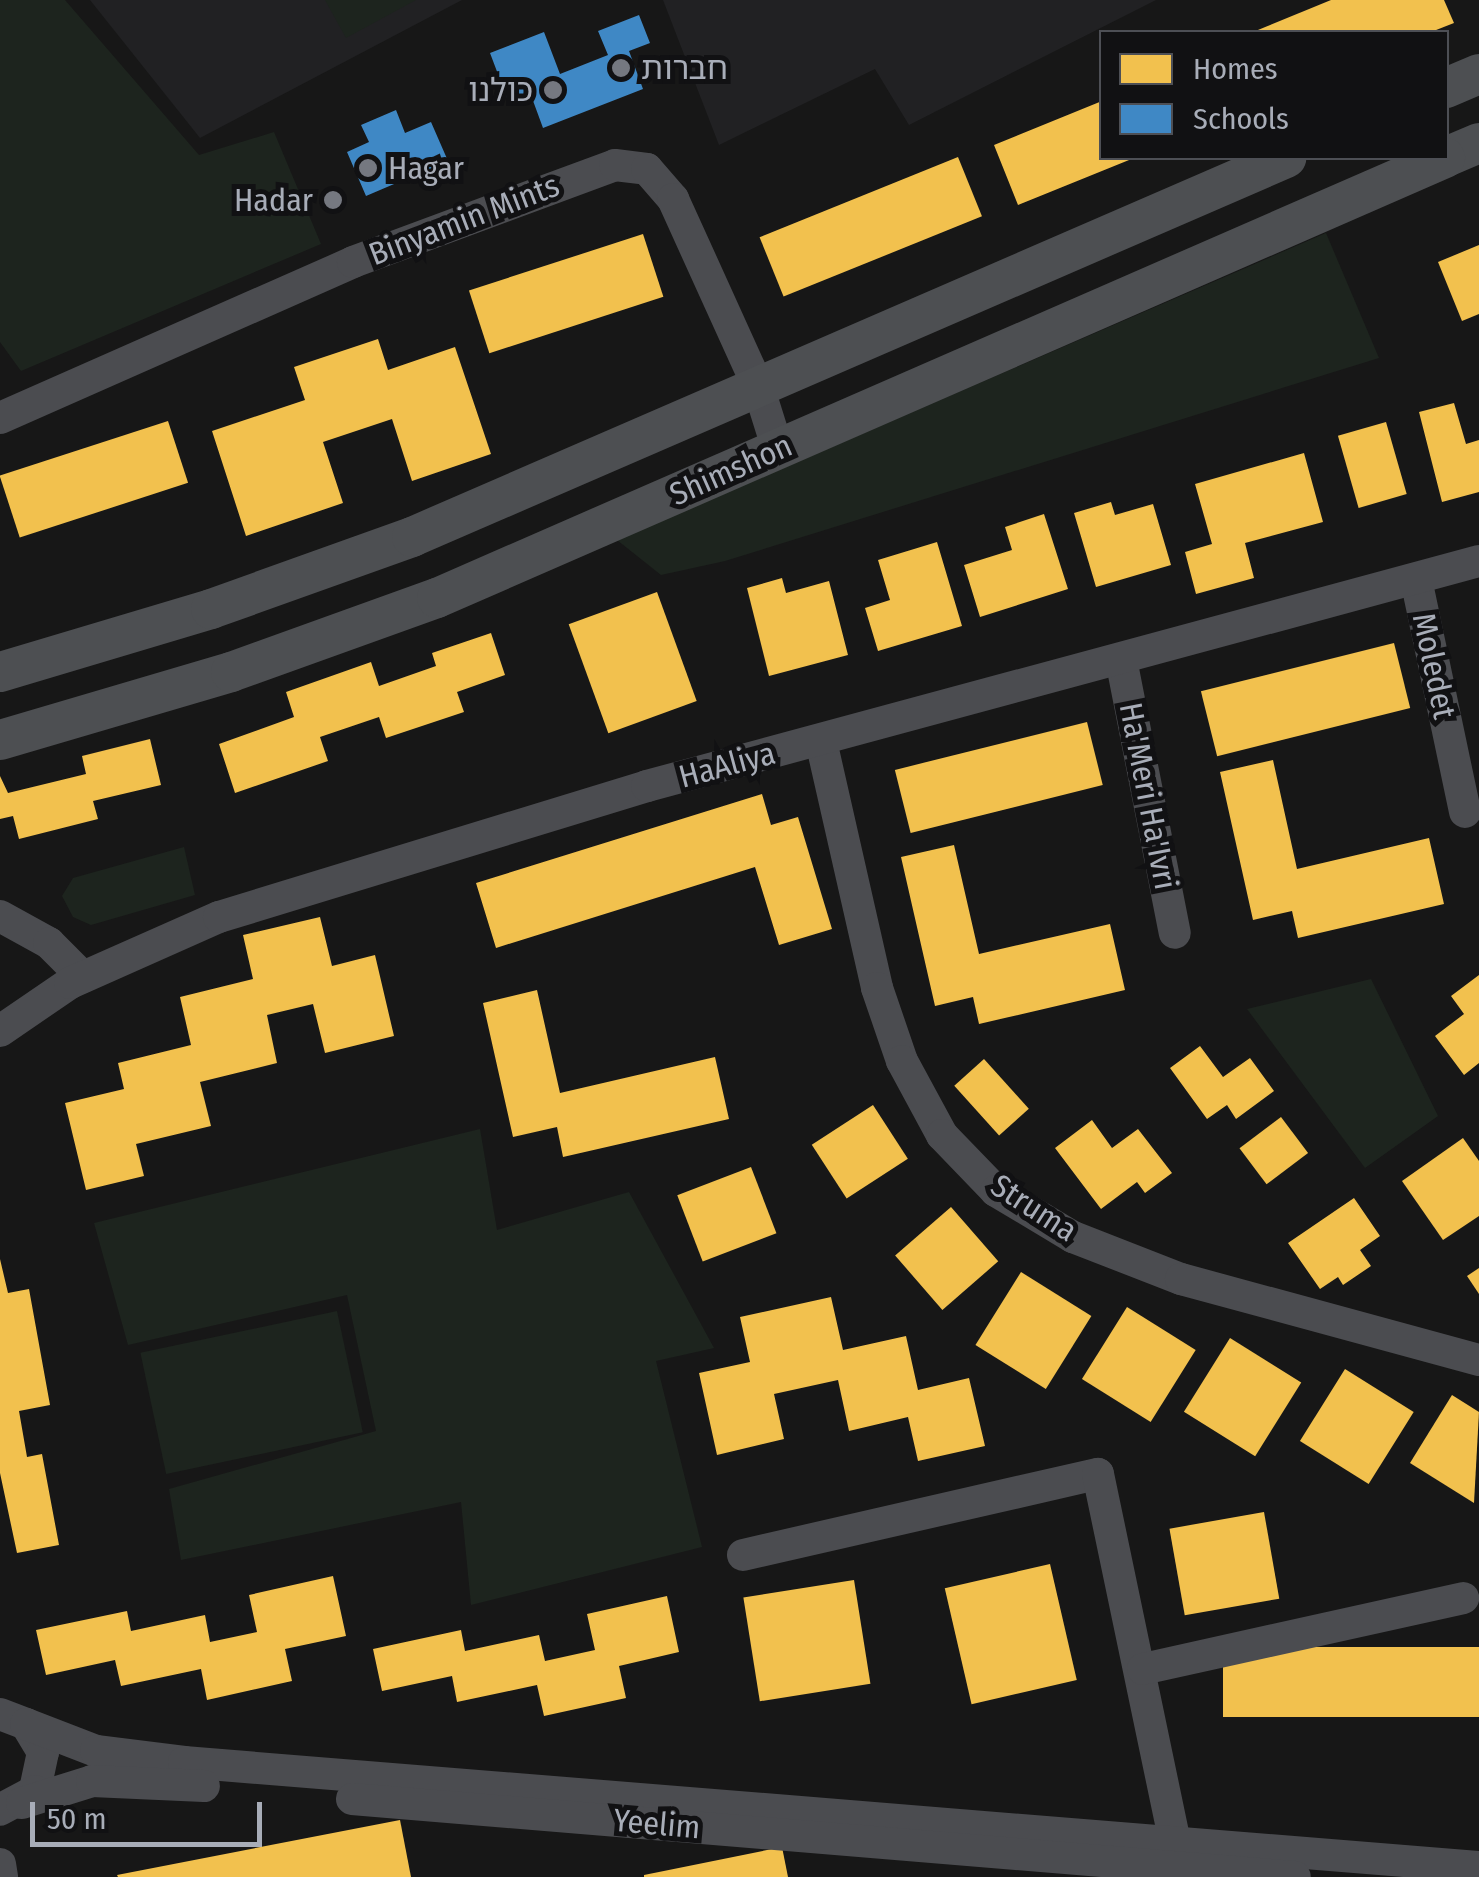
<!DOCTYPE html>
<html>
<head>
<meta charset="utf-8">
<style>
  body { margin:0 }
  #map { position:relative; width:1479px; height:1877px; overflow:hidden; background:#171717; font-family:"Fira Sans Condensed","Noto Sans Hebrew",sans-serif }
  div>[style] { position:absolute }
  .built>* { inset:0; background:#212123 }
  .green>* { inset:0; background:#1d241e; transform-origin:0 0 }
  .homes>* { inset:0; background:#f2c14e; transform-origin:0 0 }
  .schools>* { inset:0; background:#3f88c5 }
  .minor>* { height:32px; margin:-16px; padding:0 16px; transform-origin:16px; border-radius:16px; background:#4b4c50 }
  .major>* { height:40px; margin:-20px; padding:0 20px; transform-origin:20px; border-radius:20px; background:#4d4f52 }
  .dots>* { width:28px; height:28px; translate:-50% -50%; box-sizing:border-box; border:5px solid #111113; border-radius:50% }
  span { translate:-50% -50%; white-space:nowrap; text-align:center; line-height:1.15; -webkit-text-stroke:10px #111113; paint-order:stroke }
  .poi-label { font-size:32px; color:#a8adb8 }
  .left { translate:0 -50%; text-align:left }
  .right { translate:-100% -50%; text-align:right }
  .street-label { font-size:32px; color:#a8adb8 }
  .legend { position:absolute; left:1099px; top:30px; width:350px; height:130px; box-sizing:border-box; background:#111113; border:2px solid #4d4f55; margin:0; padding:12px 18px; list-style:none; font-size:30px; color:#a8adb8 }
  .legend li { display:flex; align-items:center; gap:20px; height:50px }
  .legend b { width:50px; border:2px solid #4d4f55 }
  .scale { position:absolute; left:30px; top:1802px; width:232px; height:45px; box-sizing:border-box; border:5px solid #a8adb8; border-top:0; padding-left:12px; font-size:30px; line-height:35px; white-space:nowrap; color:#a8adb8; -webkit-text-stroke:8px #111113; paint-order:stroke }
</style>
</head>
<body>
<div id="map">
  <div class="built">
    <div style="clip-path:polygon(90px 0,462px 0,200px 138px)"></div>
    <div style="clip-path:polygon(663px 0,1156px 0,909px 125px,875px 69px,719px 145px)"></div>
  </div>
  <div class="green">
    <div style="clip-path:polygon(0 0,65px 0,199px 155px,274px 132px,321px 244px,21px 371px,0 342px)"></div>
    <div style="clip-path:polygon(325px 0,416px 0,346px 38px)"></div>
    <div style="clip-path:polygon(1326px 233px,1379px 358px,725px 561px,661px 575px,617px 540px)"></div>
    <div style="clip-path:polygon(184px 847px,195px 895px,91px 925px,73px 917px,62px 896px,73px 878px)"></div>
    <div style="clip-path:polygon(1371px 979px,1438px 1116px,1365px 1168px,1247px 1009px)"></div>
    <div style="clip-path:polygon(480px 1129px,497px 1230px,629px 1192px,714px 1348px,656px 1361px,702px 1547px,471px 1605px,461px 1502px,181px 1560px,169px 1489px,376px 1431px,347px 1295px,128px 1345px,94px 1223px)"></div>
    <div style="left:337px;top:1311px;width:124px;height:201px;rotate:78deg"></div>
  </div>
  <div class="homes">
    <div style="clip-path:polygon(1331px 0,1444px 0,1454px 23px,1431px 32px,1253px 32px)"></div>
    <div style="clip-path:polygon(1102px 101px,1102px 158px,1134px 158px,1018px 205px,994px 145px)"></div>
    <div style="left:958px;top:157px;width:64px;height:214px;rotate:68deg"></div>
    <div style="left:643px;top:234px;width:66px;height:183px;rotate:72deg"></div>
    <div style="clip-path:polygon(1479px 245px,1479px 314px,1462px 321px,1438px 262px)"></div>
    <div style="clip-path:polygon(378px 339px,388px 370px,455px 347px,491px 454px,412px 481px,392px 419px,323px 442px,343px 503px,246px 536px,212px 431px,305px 400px,294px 367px)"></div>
    <div style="clip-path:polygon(1454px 403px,1466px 444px,1479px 440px,1479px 492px,1442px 502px,1419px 412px)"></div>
    <div style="left:168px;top:421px;width:65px;height:177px;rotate:72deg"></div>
    <div style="left:1386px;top:422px;width:75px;height:50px;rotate:74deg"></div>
    <div style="clip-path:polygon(1304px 453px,1323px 522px,1245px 543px,1254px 578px,1196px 594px,1185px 552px,1212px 544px,1195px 484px)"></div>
    <div style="clip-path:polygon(1111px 502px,1115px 515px,1153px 504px,1171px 565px,1096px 587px,1074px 513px)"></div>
    <div style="clip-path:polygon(1044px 514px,1068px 589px,980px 617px,964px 565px,1012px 550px,1005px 527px)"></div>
    <div style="clip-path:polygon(937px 542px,962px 626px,878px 651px,865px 608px,890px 600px,878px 560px)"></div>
    <div style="clip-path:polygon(782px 578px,786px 593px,829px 581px,848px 655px,769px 676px,747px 588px)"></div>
    <div style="left:657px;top:592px;width:116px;height:94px;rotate:70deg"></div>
    <div style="clip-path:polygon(491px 633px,505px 675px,457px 692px,464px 712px,386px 738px,379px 717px,320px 737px,328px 761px,235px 793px,219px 744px,294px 717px,286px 692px,371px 662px,379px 686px,436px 666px,432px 653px)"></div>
    <div style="left:1394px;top:643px;width:67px;height:199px;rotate:76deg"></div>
    <div style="left:1087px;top:722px;width:65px;height:198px;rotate:76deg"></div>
    <div style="clip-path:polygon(150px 739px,161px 785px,93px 801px,98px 819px,19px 839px,13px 816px,0 819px,0 776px,8px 793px,86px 774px,82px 756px)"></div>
    <div style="clip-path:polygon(1273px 760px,1297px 869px,1429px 838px,1444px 904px,1298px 938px,1292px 911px,1253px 920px,1220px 772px)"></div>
    <div style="clip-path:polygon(762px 794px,771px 825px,798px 817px,832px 929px,779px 945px,755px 867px,496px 948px,476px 883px)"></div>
    <div style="clip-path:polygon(954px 845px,979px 954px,1110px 924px,1125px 990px,979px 1024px,973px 997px,935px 1006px,901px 857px)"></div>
    <div style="clip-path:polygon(320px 917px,332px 966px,375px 955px,394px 1036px,325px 1053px,313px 1004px,267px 1015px,277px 1063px,200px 1082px,211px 1126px,136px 1144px,144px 1176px,86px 1190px,65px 1103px,124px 1089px,118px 1063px,191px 1045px,180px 997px,253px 979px,243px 935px)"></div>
    <div style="clip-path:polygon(1479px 975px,1479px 1063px,1464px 1075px,1435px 1036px,1464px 1014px,1451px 996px)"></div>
    <div style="clip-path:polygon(537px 990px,560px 1093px,715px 1057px,729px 1119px,563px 1157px,557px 1127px,513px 1137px,483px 1003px)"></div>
    <div style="clip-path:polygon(1200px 1046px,1223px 1077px,1250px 1058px,1274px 1091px,1236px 1119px,1227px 1105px,1207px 1119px,1170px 1068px)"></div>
    <div style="left:984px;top:1059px;width:67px;height:40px;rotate:48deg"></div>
    <div style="left:873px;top:1105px;width:64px;height:73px;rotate:57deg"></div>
    <div style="left:1281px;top:1117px;width:45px;height:52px;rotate:53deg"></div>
    <div style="clip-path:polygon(1092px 1120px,1112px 1148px,1138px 1129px,1172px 1173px,1145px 1193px,1137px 1182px,1101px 1209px,1055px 1148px)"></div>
    <div style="clip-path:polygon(1463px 1138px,1479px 1161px,1479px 1216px,1443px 1240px,1402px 1181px)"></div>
    <div style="left:751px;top:1167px;width:71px;height:79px;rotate:69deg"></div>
    <div style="clip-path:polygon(1354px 1198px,1380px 1236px,1360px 1250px,1371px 1266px,1343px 1285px,1338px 1277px,1320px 1289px,1288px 1243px)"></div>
    <div style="left:951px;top:1207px;width:72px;height:74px;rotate:49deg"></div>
    <div style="clip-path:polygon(0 1259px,8px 1293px,29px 1289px,50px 1405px,19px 1411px,27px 1457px,42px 1454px,59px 1545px,17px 1553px,0 1473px)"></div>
    <div style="clip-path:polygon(1479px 1268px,1479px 1294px,1467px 1276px)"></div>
    <div style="left:1021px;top:1272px;width:83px;height:86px;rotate:32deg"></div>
    <div style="clip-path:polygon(831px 1297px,843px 1350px,906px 1336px,918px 1390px,969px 1378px,985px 1446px,918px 1461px,908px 1417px,849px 1431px,838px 1380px,774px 1394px,784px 1439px,717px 1455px,699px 1373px,750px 1362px,740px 1317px)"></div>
    <div style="left:1127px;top:1307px;width:81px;height:85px;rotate:32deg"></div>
    <div style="left:1230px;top:1338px;width:84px;height:87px;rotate:32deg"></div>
    <div style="left:1345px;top:1369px;width:81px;height:85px;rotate:32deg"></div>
    <div style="clip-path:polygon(1452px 1395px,1479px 1412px,1474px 1503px,1410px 1463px)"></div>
    <div style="left:1264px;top:1512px;width:88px;height:96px;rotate:80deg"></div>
    <div style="left:1050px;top:1564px;width:119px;height:108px;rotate:77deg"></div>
    <div style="clip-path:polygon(333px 1576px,346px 1636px,285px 1649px,292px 1681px,207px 1700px,201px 1669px,121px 1686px,115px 1660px,46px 1675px,36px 1630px,127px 1611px,131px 1631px,205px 1615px,210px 1642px,257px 1632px,249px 1595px)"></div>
    <div style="left:854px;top:1580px;width:105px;height:112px;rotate:81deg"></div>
    <div style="clip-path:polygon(667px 1596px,679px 1652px,619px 1666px,626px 1698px,544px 1716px,537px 1685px,457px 1702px,452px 1676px,382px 1691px,373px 1649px,461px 1630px,465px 1651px,539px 1635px,545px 1661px,595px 1650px,587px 1614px)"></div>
    <div style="left:1479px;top:1647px;width:70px;height:256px;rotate:90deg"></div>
    <div style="clip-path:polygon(400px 1820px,411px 1877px,118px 1877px,117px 1875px)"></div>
    <div style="clip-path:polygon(782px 1847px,788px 1877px,644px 1877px,644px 1875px)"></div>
  </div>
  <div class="schools">
    <div style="clip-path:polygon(639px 15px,650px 43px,629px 51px,643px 89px,543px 128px,532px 98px,510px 106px,490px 53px,544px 32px,560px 74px,608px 55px,598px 31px)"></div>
    <div style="clip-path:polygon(396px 110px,405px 133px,431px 122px,448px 161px,366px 196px,347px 152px,369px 142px,361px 125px)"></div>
  </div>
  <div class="minor">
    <div style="left:0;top:418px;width:386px;rotate:-23.8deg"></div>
    <div style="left:353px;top:262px;width:279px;rotate:-20.3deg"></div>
    <div style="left:615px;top:165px;width:32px;rotate:7deg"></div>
    <div style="left:647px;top:169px;width:40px;rotate:49deg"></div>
    <div style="left:673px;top:199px;width:205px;rotate:65.6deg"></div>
    <div style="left:758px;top:386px;width:67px;rotate:72.6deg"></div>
    <div style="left:1416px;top:579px;width:238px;rotate:78.1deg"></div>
    <div style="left:1121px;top:659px;width:279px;rotate:78.9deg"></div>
    <div style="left:821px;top:741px;width:253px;rotate:77.2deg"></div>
    <div style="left:877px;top:988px;width:77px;rotate:71.1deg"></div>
    <div style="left:902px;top:1061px;width:84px;rotate:61.6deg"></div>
    <div style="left:942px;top:1135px;width:78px;rotate:46deg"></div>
    <div style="left:996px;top:1191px;width:90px;rotate:30.9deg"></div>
    <div style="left:1073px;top:1237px;width:116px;rotate:21.3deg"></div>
    <div style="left:1181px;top:1279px;width:309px;rotate:15.2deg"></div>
    <div style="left:0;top:916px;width:56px;rotate:28.9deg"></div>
    <div style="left:49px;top:943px;width:48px;rotate:45deg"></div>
    <div style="left:0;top:1031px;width:85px;rotate:-34.4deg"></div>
    <div style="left:70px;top:983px;width:163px;rotate:-23.9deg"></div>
    <div style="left:219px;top:917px;width:448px;rotate:-17deg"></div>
    <div style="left:647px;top:786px;width:862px;rotate:-15.13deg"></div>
    <div style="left:743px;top:1555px;width:364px;rotate:-12.9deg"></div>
    <div style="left:1098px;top:1474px;width:376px;rotate:78.2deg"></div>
    <div style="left:1143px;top:1669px;width:328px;rotate:-12.5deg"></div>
    <div style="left:0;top:1714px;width:28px;rotate:21deg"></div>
    <div style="left:26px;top:1724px;width:33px;rotate:59deg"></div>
    <div style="left:43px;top:1752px;width:40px;rotate:102deg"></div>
    <div style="left:35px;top:1791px;width:40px;rotate:152deg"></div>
    <div style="left:26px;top:1724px;width:75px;rotate:21.1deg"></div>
    <div style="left:96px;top:1751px;width:89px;rotate:7.1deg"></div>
    <div style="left:184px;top:1762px;width:1299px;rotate:4.64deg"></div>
    <div style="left:352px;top:1799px;width:946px;rotate:4.73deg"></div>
    <div style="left:22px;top:1803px;width:73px;rotate:-17.4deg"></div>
    <div style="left:92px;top:1781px;width:112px;rotate:2.6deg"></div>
    <div style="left:0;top:1864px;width:13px;rotate:81deg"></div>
  </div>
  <div class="major">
    <div style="left:1446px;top:88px;width:36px;rotate:-23deg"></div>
    <div style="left:1446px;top:157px;width:36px;rotate:-23deg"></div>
    <div style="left:0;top:672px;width:220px;rotate:-16.6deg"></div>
    <div style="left:211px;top:609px;width:214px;rotate:-19.7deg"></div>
    <div style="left:412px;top:537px;width:953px;rotate:-23.44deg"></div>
    <div style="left:0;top:740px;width:241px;rotate:-16.4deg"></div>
    <div style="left:231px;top:672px;width:219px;rotate:-19.8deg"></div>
    <div style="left:437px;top:598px;width:1100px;rotate:-23.58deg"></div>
  </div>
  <div class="dots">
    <div style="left:621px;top:68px;background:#757880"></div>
    <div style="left:553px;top:90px;background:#757880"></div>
    <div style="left:368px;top:168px;background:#757880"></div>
    <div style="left:333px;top:200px;background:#757880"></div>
  </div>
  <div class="poi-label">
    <span class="left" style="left:641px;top:68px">חברות</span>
    <span class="right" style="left:533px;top:90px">כולנו</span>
    <span class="left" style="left:388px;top:168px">Hagar</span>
    <span class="right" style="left:313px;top:200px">Hadar</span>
  </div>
  <div class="street-label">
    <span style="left:464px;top:220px;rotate:-21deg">Binyamin Mints</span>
    <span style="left:731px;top:470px;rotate:-24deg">Shimshon</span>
    <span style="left:1434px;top:666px;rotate:78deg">Moledet</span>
    <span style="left:727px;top:765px;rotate:-15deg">HaAliya</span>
    <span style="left:1148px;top:796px;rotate:79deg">Ha'Meri Ha'Ivri</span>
    <span style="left:1034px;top:1208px;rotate:33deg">Struma</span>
    <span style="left:657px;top:1824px;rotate:5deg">Yeelim</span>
  </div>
  <ul class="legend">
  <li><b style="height:28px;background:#f2c14e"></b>Homes</li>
  <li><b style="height:28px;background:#3f88c5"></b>Schools</li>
  </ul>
  <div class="scale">50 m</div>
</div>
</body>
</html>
